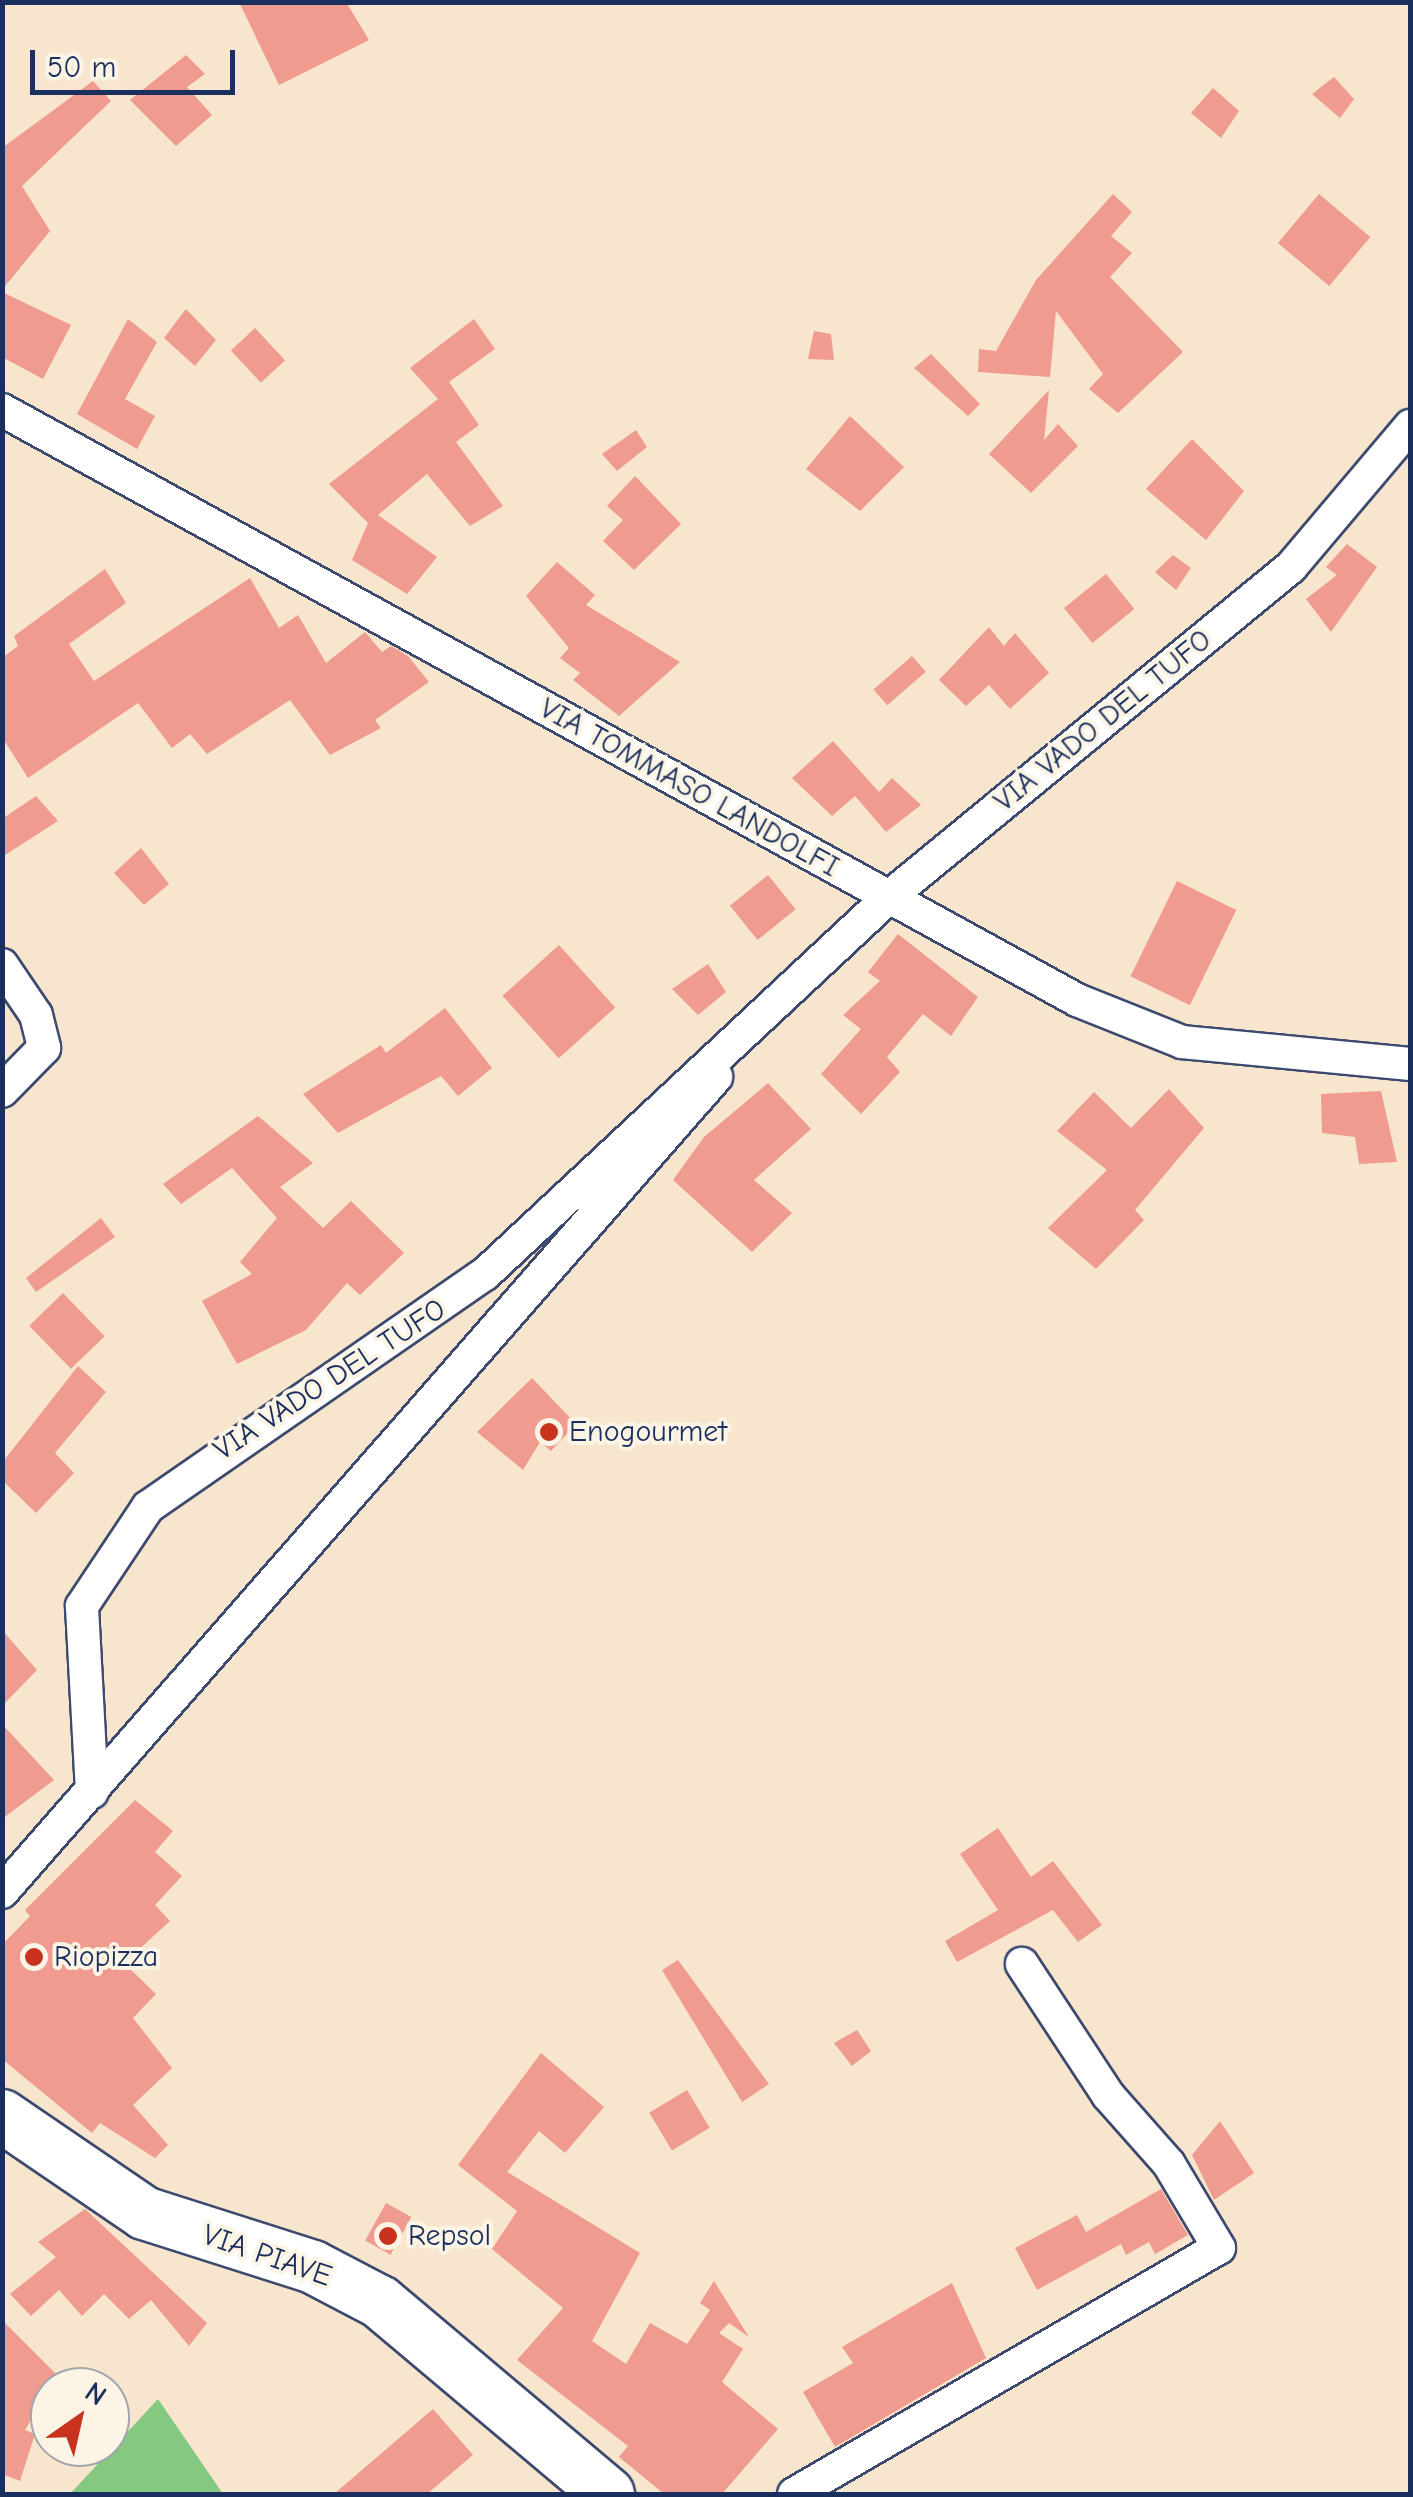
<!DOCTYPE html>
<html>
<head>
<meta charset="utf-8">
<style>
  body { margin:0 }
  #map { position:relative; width:1413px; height:2497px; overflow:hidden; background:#f8e5cd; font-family:"Comic Neue",sans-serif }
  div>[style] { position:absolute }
  .green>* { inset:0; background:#84c881 }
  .building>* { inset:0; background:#ef9b8f; transform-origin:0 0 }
  .roads { filter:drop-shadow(2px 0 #3c4a6f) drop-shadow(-2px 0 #3c4a6f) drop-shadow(0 2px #3c4a6f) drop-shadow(0 -2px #3c4a6f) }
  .minor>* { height:32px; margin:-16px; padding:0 16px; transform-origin:16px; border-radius:16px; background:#fff }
  .primary>* { height:52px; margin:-26px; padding:0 26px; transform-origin:26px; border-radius:26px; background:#fff }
  .dots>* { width:28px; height:28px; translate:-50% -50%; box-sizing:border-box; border:5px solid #fcf5e5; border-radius:50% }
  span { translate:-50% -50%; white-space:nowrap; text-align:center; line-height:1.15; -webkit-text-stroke:8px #fcf5e5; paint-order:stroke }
  .street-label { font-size:30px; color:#1b2f5e }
  .poi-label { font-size:30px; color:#1b2f5e }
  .left { translate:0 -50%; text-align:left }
  .frame { position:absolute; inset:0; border:5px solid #1b2f5e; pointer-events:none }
  .north { position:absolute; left:30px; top:2367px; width:100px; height:100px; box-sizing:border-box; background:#fcf5e5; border:2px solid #a2a6af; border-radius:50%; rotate:34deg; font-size:28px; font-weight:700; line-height:40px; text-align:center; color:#1b2f5e }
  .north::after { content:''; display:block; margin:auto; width:35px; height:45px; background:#c8321e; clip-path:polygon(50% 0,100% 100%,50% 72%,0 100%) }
  .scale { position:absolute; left:30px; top:50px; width:205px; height:45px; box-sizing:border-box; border:5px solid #1b2f5e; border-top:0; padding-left:12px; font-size:30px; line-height:35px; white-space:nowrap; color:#1b2f5e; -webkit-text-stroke:8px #fcf5e5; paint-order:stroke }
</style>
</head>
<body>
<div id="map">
  <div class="green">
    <div style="clip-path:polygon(158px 2399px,223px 2494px,70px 2494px)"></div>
  </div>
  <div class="building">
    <div style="clip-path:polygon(239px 2px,346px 2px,369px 40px,279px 85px)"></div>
    <div style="clip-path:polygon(186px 55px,205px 74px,187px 87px,212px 115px,176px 146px,130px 100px)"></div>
    <div style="clip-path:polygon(1334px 77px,1354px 99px,1340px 118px,1312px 94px)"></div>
    <div style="clip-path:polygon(93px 81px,111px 101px,22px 186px,50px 231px,2px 290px,2px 148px)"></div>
    <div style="clip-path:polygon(1213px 88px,1239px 111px,1221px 138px,1191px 113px)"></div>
    <div style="clip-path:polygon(1113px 194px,1132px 212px,1111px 236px,1132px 253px,1110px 277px,1183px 352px,1118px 413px,1089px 389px,1103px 374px,1056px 311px,1050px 377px,978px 372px,979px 349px,996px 351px,1036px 280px)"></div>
    <div style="left:1319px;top:194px;width:67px;height:64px;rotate:40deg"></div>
    <div style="clip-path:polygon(2px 292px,71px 325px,43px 379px,2px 357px)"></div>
    <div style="clip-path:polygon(186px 309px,216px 340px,195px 366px,164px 338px)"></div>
    <div style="clip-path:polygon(128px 319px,157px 342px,125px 399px,155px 416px,137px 449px,77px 414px)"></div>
    <div style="clip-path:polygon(474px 319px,495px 349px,449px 382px,479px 425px,456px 442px,503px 506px,470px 526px,427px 474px,378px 515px,437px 557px,407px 594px,352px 560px,368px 523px,329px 484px,438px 399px,410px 368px)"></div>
    <div style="left:255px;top:328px;width:44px;height:33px;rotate:47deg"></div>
    <div style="clip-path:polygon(814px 331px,831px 334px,834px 360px,808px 359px)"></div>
    <div style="clip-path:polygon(931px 354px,980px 404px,968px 416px,914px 368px)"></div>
    <div style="clip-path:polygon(1049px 390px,1044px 440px,1058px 424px,1078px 446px,1031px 493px,989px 454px)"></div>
    <div style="clip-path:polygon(850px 416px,904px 467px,860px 511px,806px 469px)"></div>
    <div style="clip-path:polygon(636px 430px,647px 447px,617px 471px,602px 454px)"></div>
    <div style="clip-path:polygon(1192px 439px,1244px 491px,1206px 540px,1146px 489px)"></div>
    <div style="clip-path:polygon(635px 476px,681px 524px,634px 570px,603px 541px,623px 520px,607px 506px)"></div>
    <div style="clip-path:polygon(1347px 544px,1377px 567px,1331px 632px,1306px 599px,1337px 575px,1326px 567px)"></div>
    <div style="clip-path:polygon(1173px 555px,1191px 568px,1176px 590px,1155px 572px)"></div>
    <div style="clip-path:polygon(557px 562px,595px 595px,586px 605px,680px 662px,619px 716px,573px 680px,580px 673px,560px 658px,569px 648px,526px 596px)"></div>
    <div style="clip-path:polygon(105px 569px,126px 603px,69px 644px,94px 681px,250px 578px,279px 628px,298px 615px,326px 663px,365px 632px,382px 652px,391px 646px,408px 656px,429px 682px,375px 720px,381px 728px,330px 755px,290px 700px,207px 754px,190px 734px,172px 748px,138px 703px,28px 778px,2px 737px,2px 658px,18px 646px,14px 636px)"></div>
    <div style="left:1106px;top:574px;width:45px;height:54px;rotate:51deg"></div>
    <div style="clip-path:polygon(989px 627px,1004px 646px,1015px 633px,1049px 673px,1010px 709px,989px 685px,966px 706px,939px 680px)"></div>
    <div style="left:912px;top:656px;width:21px;height:51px;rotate:49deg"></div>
    <div style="clip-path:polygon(833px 741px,879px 792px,892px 778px,921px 805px,886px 832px,855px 796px,832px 816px,792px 778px)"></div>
    <div style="clip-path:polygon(36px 796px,58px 821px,2px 857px,2px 819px)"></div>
    <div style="clip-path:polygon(141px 848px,169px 884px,144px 905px,114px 873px)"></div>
    <div style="left:768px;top:875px;width:44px;height:49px;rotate:51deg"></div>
    <div style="left:1177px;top:881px;width:66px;height:106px;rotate:26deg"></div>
    <div style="clip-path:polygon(898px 934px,978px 997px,951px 1036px,923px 1014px,887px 1057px,900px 1072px,861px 1114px,821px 1074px,861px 1029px,843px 1015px,880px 981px,868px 972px)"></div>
    <div style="left:559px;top:945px;width:84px;height:76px;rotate:48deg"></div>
    <div style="clip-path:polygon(708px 964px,726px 992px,698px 1015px,672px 989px)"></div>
    <div style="clip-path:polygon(445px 1008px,492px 1068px,458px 1096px,441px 1076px,338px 1133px,303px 1094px,381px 1045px,386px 1053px)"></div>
    <div style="clip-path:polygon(768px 1083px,811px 1129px,754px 1180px,792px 1213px,752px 1252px,673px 1180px,704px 1137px)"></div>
    <div style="clip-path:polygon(1169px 1089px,1204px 1128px,1135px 1210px,1144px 1220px,1096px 1269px,1048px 1228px,1107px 1170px,1057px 1131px,1094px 1092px,1131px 1128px)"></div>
    <div style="clip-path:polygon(1381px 1091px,1397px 1162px,1359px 1164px,1355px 1137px,1322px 1133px,1321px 1094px)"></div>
    <div style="clip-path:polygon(258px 1116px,313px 1163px,280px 1187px,323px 1228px,351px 1201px,404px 1253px,360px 1295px,347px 1283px,306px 1330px,237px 1364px,202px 1301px,252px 1274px,240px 1262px,277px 1218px,232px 1168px,181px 1204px,163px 1184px)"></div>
    <div style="clip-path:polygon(101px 1218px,115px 1237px,36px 1292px,26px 1278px)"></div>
    <div style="left:63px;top:1293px;width:60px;height:47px;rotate:46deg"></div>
    <div style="clip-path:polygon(78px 1366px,106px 1392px,55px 1453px,74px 1473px,36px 1513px,2px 1480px,2px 1463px)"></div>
    <div style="clip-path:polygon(532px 1378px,576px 1424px,551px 1451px,540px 1442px,523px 1470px,477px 1432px)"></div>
    <div style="clip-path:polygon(2px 1630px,37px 1670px,2px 1706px)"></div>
    <div style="clip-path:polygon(2px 1724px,54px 1780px,2px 1819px)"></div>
    <div style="clip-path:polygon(135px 1800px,173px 1831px,155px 1852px,182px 1876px,155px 1905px,170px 1921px,124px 1963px,156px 1994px,133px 2018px,172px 2068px,133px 2105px,168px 2145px,155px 2158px,100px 2123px,92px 2133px,2px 2059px,2px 1945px,30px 1916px,25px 1910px)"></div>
    <div style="clip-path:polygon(998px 1828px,1031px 1877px,1053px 1861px,1102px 1925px,1078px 1942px,1053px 1910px,957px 1962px,945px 1941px,998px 1910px,960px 1854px)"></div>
    <div style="clip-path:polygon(678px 1960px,769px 2084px,742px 2102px,662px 1970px)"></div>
    <div style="clip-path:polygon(857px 2030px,871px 2051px,852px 2066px,834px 2043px)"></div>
    <div style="clip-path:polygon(541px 2053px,604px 2107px,565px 2153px,539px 2131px,507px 2172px,640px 2253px,592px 2341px,626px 2364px,650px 2323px,687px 2344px,710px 2310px,700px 2303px,714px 2281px,749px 2337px,729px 2323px,719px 2333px,743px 2349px,722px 2382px,778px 2429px,722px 2494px,664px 2494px,619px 2457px,628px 2446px,517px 2360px,563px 2308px,492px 2249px,517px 2211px,458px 2165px)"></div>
    <div style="left:687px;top:2090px;width:44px;height:44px;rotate:59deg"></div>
    <div style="clip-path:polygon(1220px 2121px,1254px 2173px,1214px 2200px,1192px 2155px)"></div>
    <div style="clip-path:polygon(1161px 2189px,1188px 2235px,1155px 2254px,1149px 2242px,1126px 2255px,1121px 2244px,1037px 2290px,1015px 2248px,1077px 2215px,1086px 2232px)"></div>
    <div style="left:386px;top:2203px;width:29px;height:43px;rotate:29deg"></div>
    <div style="clip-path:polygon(85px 2209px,207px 2323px,189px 2346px,151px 2300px,129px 2319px,104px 2294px,82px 2316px,59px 2290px,31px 2316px,10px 2294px,56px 2257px,38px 2242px)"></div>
    <div style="clip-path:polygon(952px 2283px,986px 2358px,835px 2447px,803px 2392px,853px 2363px,842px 2347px)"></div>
    <div style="clip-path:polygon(2px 2320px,57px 2375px,25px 2430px,35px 2434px,20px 2481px,2px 2474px)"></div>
    <div style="clip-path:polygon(433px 2409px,473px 2455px,427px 2494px,334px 2494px)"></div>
  </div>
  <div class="roads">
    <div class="minor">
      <div style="left:2px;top:410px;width:1226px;rotate:28.76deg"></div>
      <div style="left:1077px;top:1000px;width:113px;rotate:21.8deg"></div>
      <div style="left:1182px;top:1042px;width:229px;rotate:5.5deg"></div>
      <div style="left:2px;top:965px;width:60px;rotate:55.8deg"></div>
      <div style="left:36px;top:1015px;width:34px;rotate:76deg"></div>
      <div style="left:44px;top:1048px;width:60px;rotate:134.3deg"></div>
      <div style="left:92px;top:1792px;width:186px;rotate:-93.1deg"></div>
      <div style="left:82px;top:1606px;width:119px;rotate:-56.3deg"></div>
      <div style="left:148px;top:1507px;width:410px;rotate:-34.7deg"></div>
      <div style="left:485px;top:1274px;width:553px;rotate:-43.02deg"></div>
      <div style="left:889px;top:897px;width:520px;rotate:-39.38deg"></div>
      <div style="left:1291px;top:567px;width:185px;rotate:-49.8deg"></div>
      <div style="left:2px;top:1892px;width:1084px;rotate:-48.78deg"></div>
      <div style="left:794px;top:2494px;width:491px;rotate:-30.1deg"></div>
      <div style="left:1219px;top:2248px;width:98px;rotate:-120.8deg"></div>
      <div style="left:1169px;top:2164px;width:92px;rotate:-131.5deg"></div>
      <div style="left:1108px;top:2095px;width:157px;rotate:-123.3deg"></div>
    </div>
    <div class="primary">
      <div style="left:2px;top:2116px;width:172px;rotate:34.3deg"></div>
      <div style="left:144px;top:2213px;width:177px;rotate:17.7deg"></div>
      <div style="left:313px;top:2267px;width:76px;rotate:27.6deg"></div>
      <div style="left:380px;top:2302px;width:298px;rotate:40.1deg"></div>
    </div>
  </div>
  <div class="dots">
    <div style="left:549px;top:1432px;background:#c8321e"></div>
    <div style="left:34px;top:1957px;background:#c8321e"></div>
    <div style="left:388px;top:2236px;background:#c8321e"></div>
  </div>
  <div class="street-label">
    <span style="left:1103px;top:721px;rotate:-39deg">VIA VADO DEL TUFO</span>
    <span style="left:689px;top:788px;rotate:29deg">VIA TOMMASO LANDOLFI</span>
    <span style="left:330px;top:1380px;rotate:-33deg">VIA VADO DEL TUFO</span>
    <span style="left:267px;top:2256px;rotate:19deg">VIA PIAVE</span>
  </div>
  <div class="poi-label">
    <span class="left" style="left:569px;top:1432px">Enogourmet</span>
    <span class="left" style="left:54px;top:1957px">Riopizza</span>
    <span class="left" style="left:408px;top:2236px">Repsol</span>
  </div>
  <div class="frame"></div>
  <div class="north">N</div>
  <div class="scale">50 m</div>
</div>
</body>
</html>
